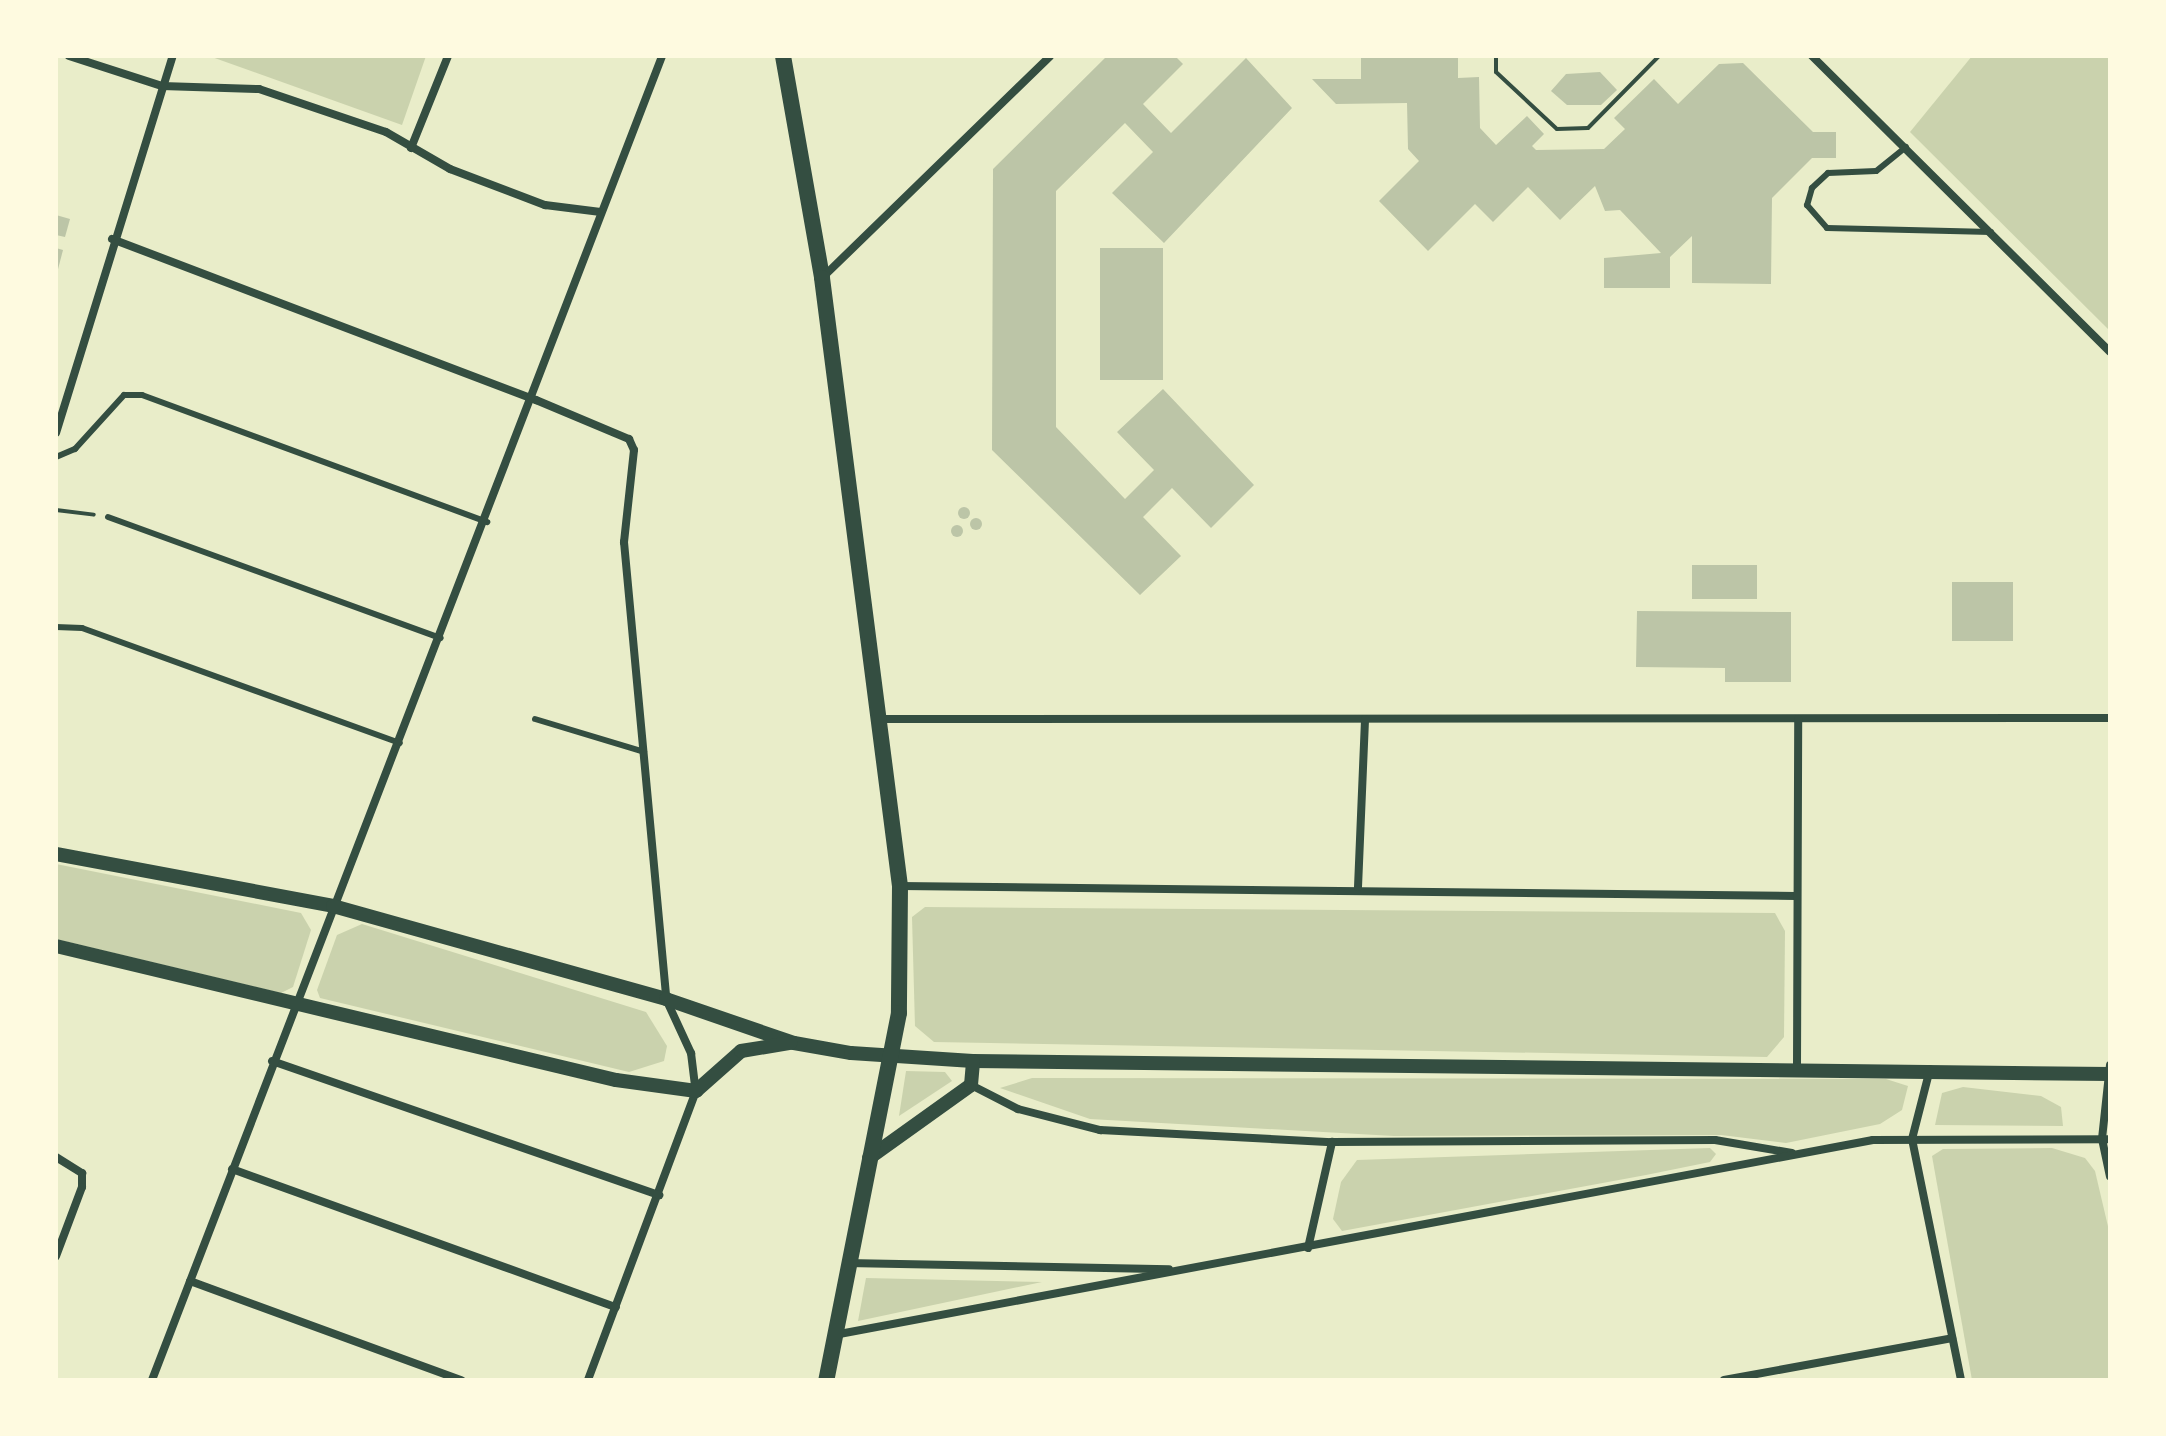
<!DOCTYPE html>
<html>
<head>
<meta charset="utf-8">
<style>
  body { margin:0 }
  #map { position:relative; width:2166px; height:1436px; overflow:hidden; background:#e9edc9; font-family:Manrope,sans-serif }
  div>[style] { position:absolute }
  .green>* { inset:0; background:#cad2ad }
  .building>* { inset:0; background:#bcc5a7; transform-origin:0 0 }
  .round { border-radius:50% }
  .path>* { height:4px; margin:-2px; padding:0 2px; transform-origin:2px; border-radius:2px; background:#344e41 }
  .service>* { height:6px; margin:-3px; padding:0 3px; transform-origin:3px; border-radius:3px; background:#344e41 }
  .minor>* { height:8px; margin:-4px; padding:0 4px; transform-origin:4px; border-radius:4px; background:#344e41 }
  .tertiary>* { height:14px; margin:-7px; padding:0 7px; transform-origin:7px; border-radius:7px; background:#344e41 }
  .secondary>* { height:16px; margin:-8px; padding:0 8px; transform-origin:8px; border-radius:8px; background:#344e41 }
  span { translate:-50% -50%; white-space:nowrap; text-align:center; line-height:1.15; -webkit-text-stroke:7px #fefae0; paint-order:stroke }
  .frame { position:absolute; inset:0; border:58px solid #fefae0; pointer-events:none }
</style>
</head>
<body>
<div id="map">
  <div class="green">
    <div style="clip-path:polygon(209px 56px,426px 56px,402px 125px)"></div>
    <div style="clip-path:polygon(1972px 56px,2110px 56px,2110px 331px,1910px 132px)"></div>
    <div style="clip-path:polygon(56px 864px,301px 913px,311px 930px,293px 987px,281px 993px,56px 939px)"></div>
    <div style="clip-path:polygon(925px 907px,1775px 913px,1785px 931px,1784px 1037px,1767px 1057px,934px 1042px,915px 1026px,912px 917px)"></div>
    <div style="clip-path:polygon(362px 924px,646px 1012px,667px 1046px,664px 1061px,629px 1072px,320px 998px,317px 990px,337px 935px)"></div>
    <div style="clip-path:polygon(906px 1071px,945px 1072px,952px 1081px,899px 1116px)"></div>
    <div style="clip-path:polygon(1032px 1078px,1886px 1079px,1908px 1086px,1902px 1110px,1880px 1124px,1786px 1143px,1721px 1135px,1394px 1136px,1090px 1119px,1000px 1088px)"></div>
    <div style="clip-path:polygon(1963px 1087px,2041px 1096px,2061px 1107px,2063px 1126px,1935px 1125px,1942px 1093px)"></div>
    <div style="clip-path:polygon(1710px 1148px,1716px 1154px,1710px 1162px,1646px 1175px,1342px 1231px,1333px 1219px,1341px 1182px,1357px 1160px)"></div>
    <div style="clip-path:polygon(2052px 1148px,2085px 1158px,2095px 1171px,2110px 1235px,2110px 1380px,1972px 1380px,1932px 1156px,1943px 1149px)"></div>
    <div style="clip-path:polygon(866px 1278px,1042px 1282px,858px 1321px)"></div>
  </div>
  <div class="building">
    <div style="clip-path:polygon(1107px 56px,1175px 56px,1183px 64px,1143px 104px,1171px 133px,1246px 58px,1292px 108px,1164px 243px,1112px 193px,1153px 152px,1125px 123px,1056px 191px,1056px 427px,1125px 499px,1154px 470px,1117px 432px,1163px 389px,1254px 485px,1211px 528px,1172px 488px,1143px 517px,1181px 556px,1140px 595px,992px 450px,993px 169px)"></div>
    <div style="clip-path:polygon(1361px 56px,1458px 56px,1458px 78px,1479px 77px,1480px 128px,1496px 145px,1527px 116px,1544px 134px,1532px 146px,1536px 150px,1604px 149px,1625px 129px,1614px 118px,1654px 79px,1678px 104px,1719px 64px,1743px 63px,1813px 132px,1836px 132px,1836px 158px,1812px 158px,1772px 198px,1771px 284px,1692px 283px,1692px 236px,1670px 257px,1670px 288px,1604px 288px,1604px 258px,1661px 253px,1620px 210px,1605px 211px,1595px 186px,1560px 220px,1528px 187px,1493px 222px,1475px 204px,1428px 251px,1379px 201px,1419px 161px,1408px 149px,1407px 103px,1336px 104px,1312px 79px,1361px 79px)"></div>
    <div style="clip-path:polygon(1600px 72px,1617px 90px,1601px 105px,1567px 105px,1551px 91px,1566px 74px)"></div>
    <div style="clip-path:polygon(56px 215px,70px 219px,65px 237px,56px 235px)"></div>
    <div style="clip-path:polygon(56px 248px,63px 250px,57px 273px,56px 273px)"></div>
    <div style="left:1100px;top:248px;width:63px;height:132px"></div>
    <div class="round" style="left:958px;top:507px;width:12px;height:12px"></div>
    <div class="round" style="left:970px;top:518px;width:12px;height:12px"></div>
    <div class="round" style="left:951px;top:525px;width:12px;height:12px"></div>
    <div style="left:1692px;top:565px;width:65px;height:34px"></div>
    <div style="left:1952px;top:582px;width:61px;height:59px"></div>
    <div style="clip-path:polygon(1637px 611px,1791px 612px,1791px 682px,1725px 682px,1725px 668px,1636px 667px)"></div>
  </div>
  <div class="path">
    <div style="left:1496px;top:56px;width:16px;rotate:90deg"></div>
    <div style="left:1496px;top:72px;width:83px;rotate:43.1deg"></div>
    <div style="left:1557px;top:129px;width:31px;rotate:-2deg"></div>
    <div style="left:1588px;top:128px;width:101px;rotate:-45.4deg"></div>
    <div style="left:56px;top:510px;width:38px;rotate:7deg"></div>
  </div>
  <div class="service">
    <div style="left:1906px;top:147px;width:38px;rotate:141deg"></div>
    <div style="left:1876px;top:171px;width:48px;rotate:177.6deg"></div>
    <div style="left:1828px;top:173px;width:22px;rotate:137deg"></div>
    <div style="left:1812px;top:188px;width:18px;rotate:106deg"></div>
    <div style="left:1807px;top:205px;width:30px;rotate:49deg"></div>
    <div style="left:1827px;top:228px;width:164px;rotate:1.4deg"></div>
    <div style="left:56px;top:457px;width:21px;rotate:-23deg"></div>
    <div style="left:75px;top:449px;width:73px;rotate:-47.8deg"></div>
    <div style="left:124px;top:395px;width:18px"></div>
    <div style="left:142px;top:395px;width:368px;rotate:20.2deg"></div>
    <div style="left:108px;top:517px;width:354px;rotate:20deg"></div>
    <div style="left:56px;top:627px;width:26px;rotate:2deg"></div>
    <div style="left:82px;top:628px;width:338px;rotate:19.9deg"></div>
    <div style="left:535px;top:719px;width:114px;rotate:16.8deg"></div>
  </div>
  <div class="minor">
    <div style="left:69px;top:56px;width:98px;rotate:17.9deg"></div>
    <div style="left:162px;top:86px;width:97px;rotate:1.8deg"></div>
    <div style="left:259px;top:89px;width:134px;rotate:18.7deg"></div>
    <div style="left:386px;top:132px;width:74px;rotate:30deg"></div>
    <div style="left:450px;top:169px;width:102px;rotate:20.8deg"></div>
    <div style="left:545px;top:205px;width:56px;rotate:7.1deg"></div>
    <div style="left:1812px;top:56px;width:420px;rotate:44.8deg"></div>
    <div style="left:411px;top:148px;width:99px;rotate:-68.1deg"></div>
    <div style="left:112px;top:239px;width:454px;rotate:20.8deg"></div>
    <div style="left:536px;top:400px;width:101px;rotate:22.8deg"></div>
    <div style="left:629px;top:439px;width:12px;rotate:66deg"></div>
    <div style="left:634px;top:450px;width:93px;rotate:96.2deg"></div>
    <div style="left:624px;top:542px;width:459px;rotate:84.7deg"></div>
    <div style="left:666px;top:999px;width:60px;rotate:65.2deg"></div>
    <div style="left:691px;top:1053px;width:38px;rotate:83deg"></div>
    <div style="left:696px;top:1091px;width:309px;rotate:110.5deg"></div>
    <div style="left:822px;top:278px;width:318px;rotate:-44.2deg"></div>
    <div style="left:56px;top:433px;width:395px;rotate:-72.8deg"></div>
    <div style="left:881px;top:719px;width:1229px;rotate:-0.05deg"></div>
    <div style="left:900px;top:886px;width:896px;rotate:0.64deg"></div>
    <div style="left:1358px;top:887px;width:168px;rotate:-87.6deg"></div>
    <div style="left:272px;top:1061px;width:410px;rotate:19.1deg"></div>
    <div style="left:2110px;top:1065px;width:74px;rotate:96.2deg"></div>
    <div style="left:2102px;top:1139px;width:38px;rotate:78deg"></div>
    <div style="left:1797px;top:1067px;width:348px;rotate:-89.8deg"></div>
    <div style="left:1930px;top:1069px;width:72px;rotate:104.4deg"></div>
    <div style="left:1912px;top:1139px;width:246px;rotate:78.5deg"></div>
    <div style="left:971px;top:1085px;width:53px;rotate:27.1deg"></div>
    <div style="left:1018px;top:1109px;width:85px;rotate:14.4deg"></div>
    <div style="left:1100px;top:1130px;width:232px;rotate:3deg"></div>
    <div style="left:1332px;top:1142px;width:383px;rotate:-0.3deg"></div>
    <div style="left:1715px;top:1140px;width:78px;rotate:9.6deg"></div>
    <div style="left:56px;top:1157px;width:31px;rotate:32deg"></div>
    <div style="left:82px;top:1173px;width:14px;rotate:90deg"></div>
    <div style="left:82px;top:1187px;width:74px;rotate:110.6deg"></div>
    <div style="left:232px;top:1169px;width:408px;rotate:19.8deg"></div>
    <div style="left:1308px;top:1248px;width:109px;rotate:-77.2deg"></div>
    <div style="left:847px;top:1263px;width:322px;rotate:1.1deg"></div>
    <div style="left:190px;top:1281px;width:289px;rotate:20.1deg"></div>
    <div style="left:834px;top:1335px;width:1057px;rotate:-10.63deg"></div>
    <div style="left:1873px;top:1140px;width:237px;rotate:-0.2deg"></div>
    <div style="left:152px;top:1380px;width:1419px;rotate:-68.93deg"></div>
    <div style="left:1724px;top:1380px;width:232px;rotate:-10.4deg"></div>
  </div>
  <div class="tertiary">
    <div style="left:56px;top:854px;width:282px;rotate:10.6deg"></div>
    <div style="left:333px;top:906px;width:346px;rotate:15.6deg"></div>
    <div style="left:666px;top:999px;width:135px;rotate:19deg"></div>
    <div style="left:794px;top:1043px;width:58px;rotate:10deg"></div>
    <div style="left:851px;top:1053px;width:122px;rotate:3.8deg"></div>
    <div style="left:973px;top:1061px;width:1137px;rotate:0.66deg"></div>
    <div style="left:56px;top:946px;width:576px;rotate:13.46deg"></div>
    <div style="left:616px;top:1080px;width:81px;rotate:7.8deg"></div>
    <div style="left:696px;top:1091px;width:60px;rotate:-41.6deg"></div>
    <div style="left:741px;top:1051px;width:50px;rotate:-9.3deg"></div>
    <div style="left:869px;top:1158px;width:125px;rotate:-35.6deg"></div>
    <div style="left:971px;top:1085px;width:24px;rotate:-85deg"></div>
  </div>
  <div class="secondary">
    <div style="left:783px;top:56px;width:225px;rotate:80deg"></div>
    <div style="left:822px;top:278px;width:613px;rotate:82.69deg"></div>
    <div style="left:900px;top:886px;width:127px;rotate:90.5deg"></div>
    <div style="left:899px;top:1013px;width:374px;rotate:101.2deg"></div>
  </div>
  <div class="frame"></div>
</div>
</body>
</html>
